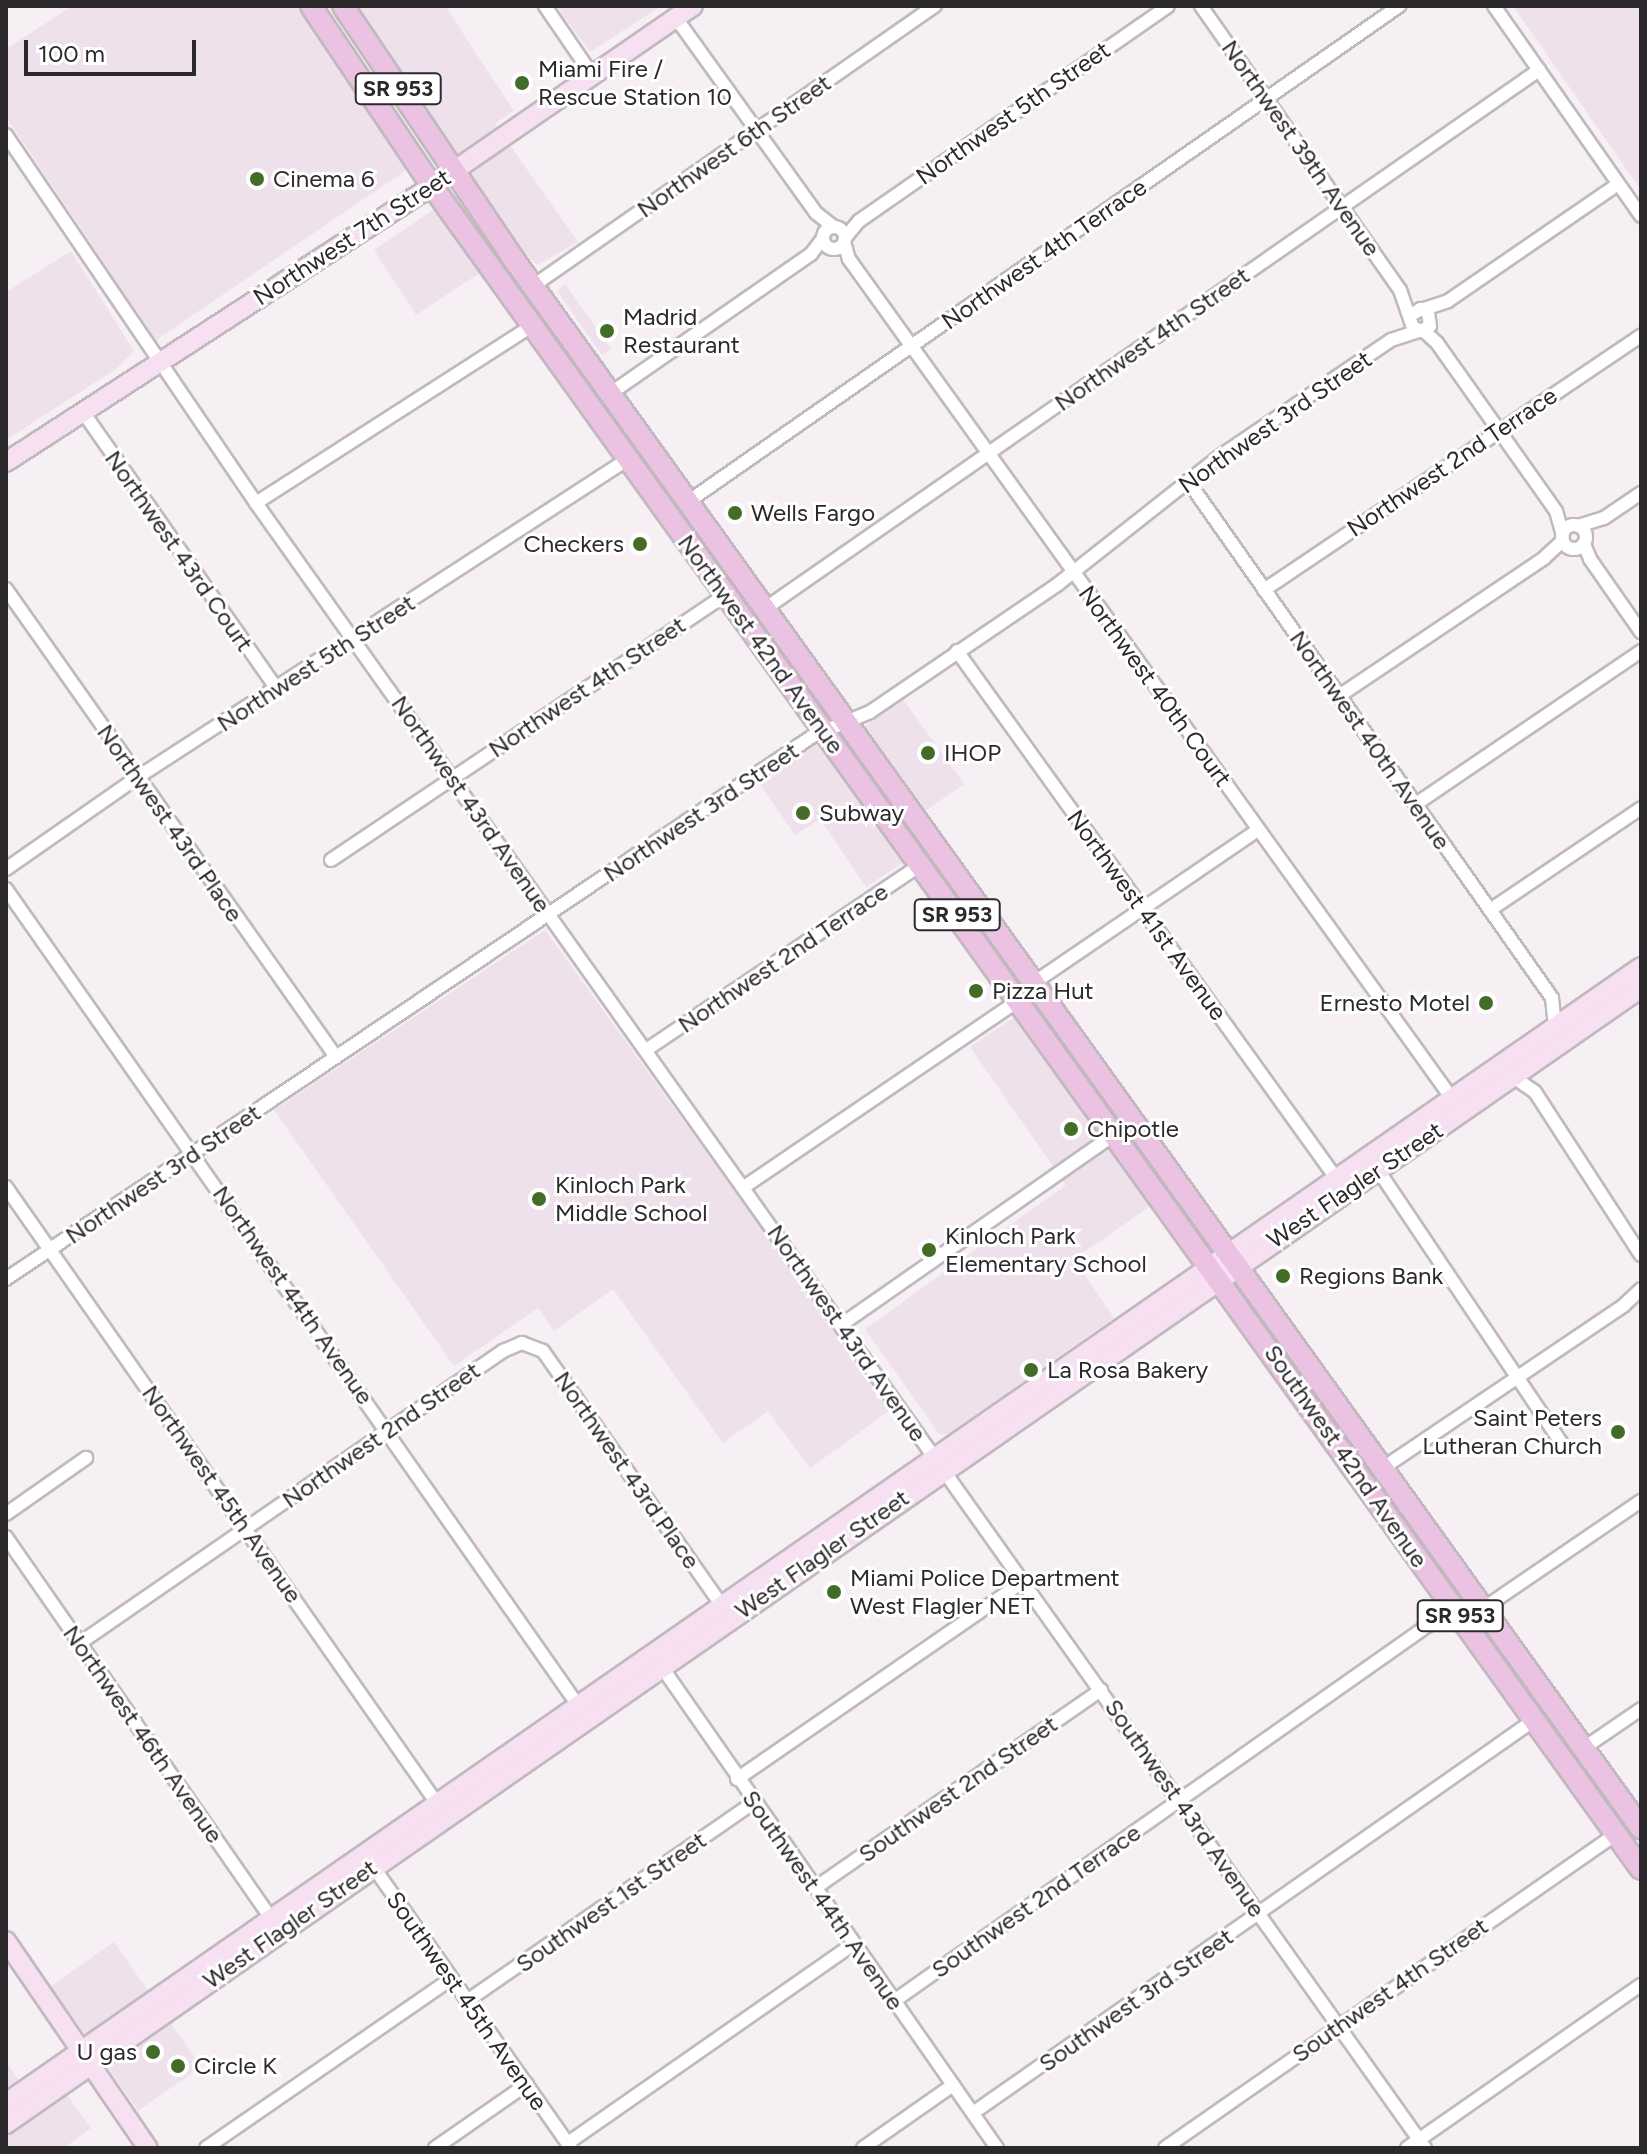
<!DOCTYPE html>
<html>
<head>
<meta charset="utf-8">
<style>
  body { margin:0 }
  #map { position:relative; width:1647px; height:2154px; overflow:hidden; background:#f6eff4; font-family:Figtree,sans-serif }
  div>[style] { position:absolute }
  .built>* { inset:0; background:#efe1eb; transform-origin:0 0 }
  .roads { filter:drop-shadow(2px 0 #c0b9be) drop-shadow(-2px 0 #c0b9be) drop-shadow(0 2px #c0b9be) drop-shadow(0 -2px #c0b9be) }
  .street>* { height:12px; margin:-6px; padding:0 6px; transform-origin:6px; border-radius:6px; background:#fff }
  .street>.ring { margin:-6px; padding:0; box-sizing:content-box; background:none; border:12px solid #fff; border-radius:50% }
  .secondary>* { height:18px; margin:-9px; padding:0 9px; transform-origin:9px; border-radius:9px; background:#f6e0f1 }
  .primary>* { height:20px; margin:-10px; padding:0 10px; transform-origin:10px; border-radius:10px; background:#ecc2e2 }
  .dots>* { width:22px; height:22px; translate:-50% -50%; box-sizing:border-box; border:4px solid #fff; border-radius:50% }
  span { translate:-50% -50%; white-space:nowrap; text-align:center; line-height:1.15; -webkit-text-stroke:6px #fff; paint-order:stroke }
  .shield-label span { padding:2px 6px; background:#fff; border:2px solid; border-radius:6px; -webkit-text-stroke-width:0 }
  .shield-label { font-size:22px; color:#2b292b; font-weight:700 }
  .poi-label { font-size:24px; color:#2b292b }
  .left { translate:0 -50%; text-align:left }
  .right { translate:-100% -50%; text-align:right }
  .street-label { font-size:24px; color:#2b292b }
  .frame { position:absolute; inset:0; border:8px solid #2b292b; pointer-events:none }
  .scale { position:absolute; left:24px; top:40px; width:172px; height:36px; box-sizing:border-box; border:4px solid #2b292b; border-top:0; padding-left:10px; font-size:24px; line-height:28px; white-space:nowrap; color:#2b292b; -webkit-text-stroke:6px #fff; paint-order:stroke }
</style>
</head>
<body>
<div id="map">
  <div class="built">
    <div style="clip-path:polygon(72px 6px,297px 6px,408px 169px,156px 340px,6px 117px,6px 49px)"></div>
    <div style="clip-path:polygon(358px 6px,445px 6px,514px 111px,495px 124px,578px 242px,537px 265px,519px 247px,416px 315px,374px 250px,474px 182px)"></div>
    <div style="clip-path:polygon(556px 6px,661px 6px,590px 52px)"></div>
    <div style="clip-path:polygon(1513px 6px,1641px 6px,1641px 190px,1538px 42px)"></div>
    <div style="clip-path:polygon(71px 251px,134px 351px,116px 369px,6px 440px,6px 292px)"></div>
    <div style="clip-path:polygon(575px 274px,565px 284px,611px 349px,602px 355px,557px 291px)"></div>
    <div style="clip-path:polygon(902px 698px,964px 784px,888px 837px,905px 861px,866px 887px,820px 819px,795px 835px,760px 784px,820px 741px,829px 753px)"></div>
    <div style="clip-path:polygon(545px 930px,892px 1409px,810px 1468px,768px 1411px,723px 1443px,613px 1289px,554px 1331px,538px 1308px,454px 1366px,274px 1110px)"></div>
    <div style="clip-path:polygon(1016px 1016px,1152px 1205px,1074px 1259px,1114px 1318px,948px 1434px,939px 1434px,865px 1329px,1066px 1185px,970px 1047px)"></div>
    <div style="left:114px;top:1942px;width:152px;height:77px;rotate:55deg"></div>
    <div style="clip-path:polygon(6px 2062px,39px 2108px,64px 2091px,91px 2128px,64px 2148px,6px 2148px)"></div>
  </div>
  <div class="roads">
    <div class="street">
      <div style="left:545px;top:6px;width:85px;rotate:55.6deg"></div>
      <div style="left:1201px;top:6px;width:347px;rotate:55deg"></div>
      <div style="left:1400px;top:290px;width:39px;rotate:71deg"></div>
      <div style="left:1413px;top:327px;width:9px;rotate:27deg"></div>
      <div style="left:1421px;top:331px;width:10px;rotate:-29deg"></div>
      <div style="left:1430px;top:326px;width:14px;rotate:-98deg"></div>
      <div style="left:1428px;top:312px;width:8px;rotate:-157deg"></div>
      <div style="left:1421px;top:309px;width:12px;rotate:149deg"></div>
      <div style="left:1494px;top:6px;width:256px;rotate:55deg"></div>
      <div style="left:676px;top:18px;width:240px;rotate:54.3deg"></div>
      <div style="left:816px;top:213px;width:23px;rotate:38deg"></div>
      <div style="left:6px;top:135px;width:445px;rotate:55.8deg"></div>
      <div style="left:256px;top:503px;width:2018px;rotate:54.6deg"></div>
      <div class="ring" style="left:823px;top:227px;width:10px;height:10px"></div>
      <div style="left:845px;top:238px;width:22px;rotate:-51deg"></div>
      <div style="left:859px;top:221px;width:376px;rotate:-34.8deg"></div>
      <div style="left:844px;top:242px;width:18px;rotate:74deg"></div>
      <div style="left:849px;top:259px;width:1040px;rotate:54.31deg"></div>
      <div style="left:533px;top:286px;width:490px;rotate:-34.9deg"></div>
      <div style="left:1424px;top:309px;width:25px;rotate:-18deg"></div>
      <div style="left:1448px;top:301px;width:206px;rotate:-34.5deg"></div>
      <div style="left:1423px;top:330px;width:19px;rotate:43deg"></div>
      <div style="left:1437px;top:343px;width:206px;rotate:54.7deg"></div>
      <div style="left:1556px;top:511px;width:25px;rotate:74deg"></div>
      <div style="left:611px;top:393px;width:244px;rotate:-34.8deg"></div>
      <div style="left:811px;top:254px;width:20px;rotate:-53deg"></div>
      <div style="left:83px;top:412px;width:338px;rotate:55deg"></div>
      <div style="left:1188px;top:481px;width:632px;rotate:54.85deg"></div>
      <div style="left:1552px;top:998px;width:30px;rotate:84deg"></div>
      <div style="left:689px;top:501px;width:866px;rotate:-34.88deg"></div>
      <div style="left:256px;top:503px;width:328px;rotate:-32.7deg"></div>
      <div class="ring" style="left:1562px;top:525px;width:12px;height:12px"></div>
      <div style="left:1578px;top:526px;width:27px;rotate:-17deg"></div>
      <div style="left:1604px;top:518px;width:45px;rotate:-34deg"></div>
      <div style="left:1584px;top:544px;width:16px;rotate:68deg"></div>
      <div style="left:1590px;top:559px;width:89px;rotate:55.1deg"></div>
      <div style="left:6px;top:589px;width:573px;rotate:54.81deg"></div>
      <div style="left:1264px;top:590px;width:455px;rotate:-34deg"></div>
      <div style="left:766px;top:608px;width:942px;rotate:-34.84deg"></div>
      <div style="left:957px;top:651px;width:649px;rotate:54.28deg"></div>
      <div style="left:1339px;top:696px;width:247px;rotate:-33.9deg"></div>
      <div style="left:1544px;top:558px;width:26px;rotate:-43deg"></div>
      <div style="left:1416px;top:804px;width:272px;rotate:-34.2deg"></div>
      <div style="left:331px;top:860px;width:475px;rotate:-33.9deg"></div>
      <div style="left:6px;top:869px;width:161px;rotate:-34.9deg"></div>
      <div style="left:138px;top:777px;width:584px;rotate:-32.98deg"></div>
      <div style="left:6px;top:889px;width:995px;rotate:54.98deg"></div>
      <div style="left:1490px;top:910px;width:182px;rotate:-34deg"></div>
      <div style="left:1035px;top:982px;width:270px;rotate:-34.3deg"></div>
      <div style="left:646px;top:1050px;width:331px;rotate:-34deg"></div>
      <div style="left:1515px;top:1078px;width:24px;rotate:35deg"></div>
      <div style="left:1535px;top:1092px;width:194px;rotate:57deg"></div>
      <div style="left:1378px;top:1170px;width:334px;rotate:56.1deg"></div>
      <div style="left:6px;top:1187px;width:750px;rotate:55.04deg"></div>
      <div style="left:744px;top:1187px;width:331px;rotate:-34.2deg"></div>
      <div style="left:6px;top:1279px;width:973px;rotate:-33.94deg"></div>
      <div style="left:813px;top:736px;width:62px;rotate:-22.8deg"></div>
      <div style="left:870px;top:712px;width:227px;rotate:-34.2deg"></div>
      <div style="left:1058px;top:584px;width:205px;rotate:-38.3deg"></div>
      <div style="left:1219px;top:457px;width:208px;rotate:-34.2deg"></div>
      <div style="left:1391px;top:340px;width:29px;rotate:-18deg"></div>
      <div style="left:841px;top:1325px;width:334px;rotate:-34.9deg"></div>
      <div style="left:1383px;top:1468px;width:290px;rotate:-34deg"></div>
      <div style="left:1623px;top:1306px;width:25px;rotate:-43deg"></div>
      <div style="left:6px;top:1514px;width:98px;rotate:-35deg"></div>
      <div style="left:6px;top:1537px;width:469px;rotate:55.2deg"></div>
      <div style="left:1484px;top:1608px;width:190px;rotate:-34.3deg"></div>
      <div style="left:80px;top:1643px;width:514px;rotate:-34.62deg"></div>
      <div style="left:503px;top:1351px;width:21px;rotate:-23deg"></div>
      <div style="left:522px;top:1343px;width:22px;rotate:21deg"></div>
      <div style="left:543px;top:1351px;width:309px;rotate:54.9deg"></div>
      <div style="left:659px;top:1663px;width:591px;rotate:55.13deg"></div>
      <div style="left:1584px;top:1748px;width:69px;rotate:-34.4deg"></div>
      <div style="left:737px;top:1779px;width:349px;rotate:-34.6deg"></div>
      <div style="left:370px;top:1862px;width:350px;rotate:54.9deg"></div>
      <div style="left:815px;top:1888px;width:348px;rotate:-34.7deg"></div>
      <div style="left:467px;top:2001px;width:349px;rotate:-34.7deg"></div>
      <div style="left:894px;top:2001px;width:685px;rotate:-35.13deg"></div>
      <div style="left:973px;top:2113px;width:685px;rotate:-35.01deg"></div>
      <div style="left:568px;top:2143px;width:348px;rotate:-34.9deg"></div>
      <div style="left:206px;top:2148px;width:298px;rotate:-34.6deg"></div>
      <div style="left:435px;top:2148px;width:112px;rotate:-34.8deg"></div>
      <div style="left:863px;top:2148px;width:110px;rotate:-35deg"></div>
      <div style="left:1165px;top:2148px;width:550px;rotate:-34.85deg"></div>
      <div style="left:1407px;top:2148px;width:285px;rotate:-34.9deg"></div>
    </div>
    <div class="secondary">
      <div style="left:6px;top:462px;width:508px;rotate:-32.94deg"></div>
      <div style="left:432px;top:186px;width:317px;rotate:-34.6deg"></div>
      <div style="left:6px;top:1941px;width:251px;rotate:55.6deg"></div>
      <div style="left:6px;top:2103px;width:1991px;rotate:-34.79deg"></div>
      <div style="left:6px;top:2124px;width:1991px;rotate:-34.79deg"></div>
    </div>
    <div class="primary">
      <div style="left:311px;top:6px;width:217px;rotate:56.1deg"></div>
      <div style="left:432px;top:186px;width:2072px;rotate:54.31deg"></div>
      <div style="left:343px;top:6px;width:303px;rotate:56deg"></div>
      <div style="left:512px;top:257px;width:1935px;rotate:54.3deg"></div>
    </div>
  </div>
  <div class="dots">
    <div style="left:522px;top:83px;background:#436c28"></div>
    <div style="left:257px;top:179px;background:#436c28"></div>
    <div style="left:607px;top:331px;background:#436c28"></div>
    <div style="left:735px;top:513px;background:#436c28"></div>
    <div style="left:640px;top:544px;background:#436c28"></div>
    <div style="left:928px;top:753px;background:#436c28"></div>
    <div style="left:803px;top:813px;background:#436c28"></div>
    <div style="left:976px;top:991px;background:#436c28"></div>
    <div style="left:1486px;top:1003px;background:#436c28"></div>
    <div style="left:1071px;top:1129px;background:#436c28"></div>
    <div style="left:539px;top:1199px;background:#436c28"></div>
    <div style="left:929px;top:1250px;background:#436c28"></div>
    <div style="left:1283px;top:1276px;background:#436c28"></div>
    <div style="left:1031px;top:1370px;background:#436c28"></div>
    <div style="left:1618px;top:1432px;background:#436c28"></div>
    <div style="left:834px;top:1592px;background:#436c28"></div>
    <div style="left:153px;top:2052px;background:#436c28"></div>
    <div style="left:178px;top:2066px;background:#436c28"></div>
  </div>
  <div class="shield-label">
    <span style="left:398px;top:89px">SR 953</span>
    <span style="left:957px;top:915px">SR 953</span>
    <span style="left:1460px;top:1616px">SR 953</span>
  </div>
  <div class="poi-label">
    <span class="left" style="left:538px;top:83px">Miami Fire /<br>Rescue Station 10</span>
    <span class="left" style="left:273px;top:179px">Cinema 6</span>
    <span class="left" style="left:623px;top:331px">Madrid<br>Restaurant</span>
    <span class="left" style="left:751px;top:513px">Wells Fargo</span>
    <span class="right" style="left:624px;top:544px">Checkers</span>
    <span class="left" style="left:944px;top:753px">IHOP</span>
    <span class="left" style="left:819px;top:813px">Subway</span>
    <span class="left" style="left:992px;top:991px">Pizza Hut</span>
    <span class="right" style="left:1470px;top:1003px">Ernesto Motel</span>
    <span class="left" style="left:1087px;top:1129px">Chipotle</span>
    <span class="left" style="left:555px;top:1199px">Kinloch Park<br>Middle School</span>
    <span class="left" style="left:945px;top:1250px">Kinloch Park<br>Elementary School</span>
    <span class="left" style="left:1299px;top:1276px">Regions Bank</span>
    <span class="left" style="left:1047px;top:1370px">La Rosa Bakery</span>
    <span class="right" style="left:1602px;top:1432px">Saint Peters<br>Lutheran Church</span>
    <span class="left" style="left:850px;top:1592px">Miami Police Department<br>West Flagler NET</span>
    <span class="right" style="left:137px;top:2052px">U gas</span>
    <span class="left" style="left:194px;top:2066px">Circle K</span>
  </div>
  <div class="street-label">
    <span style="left:1013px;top:113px;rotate:-35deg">Northwest 5th Street</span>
    <span style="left:734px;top:146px;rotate:-35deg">Northwest 6th Street</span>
    <span style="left:1301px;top:148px;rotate:55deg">Northwest 39th Avenue</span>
    <span style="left:352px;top:237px;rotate:-33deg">Northwest 7th Street</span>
    <span style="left:1044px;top:254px;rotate:-35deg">Northwest 4th Terrace</span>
    <span style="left:1152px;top:339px;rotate:-35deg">Northwest 4th Street</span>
    <span style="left:1275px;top:422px;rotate:-35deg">Northwest 3rd Street</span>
    <span style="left:1452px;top:462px;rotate:-34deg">Northwest 2nd Terrace</span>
    <span style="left:179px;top:551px;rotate:55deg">Northwest 43rd Court</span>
    <span style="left:761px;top:644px;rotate:54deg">Northwest 42nd Avenue</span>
    <span style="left:316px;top:663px;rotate:-33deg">Northwest 5th Street</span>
    <span style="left:1155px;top:686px;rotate:54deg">Northwest 40th Court</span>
    <span style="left:587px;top:687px;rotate:-34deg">Northwest 4th Street</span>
    <span style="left:1370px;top:740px;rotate:55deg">Northwest 40th Avenue</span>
    <span style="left:471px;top:804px;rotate:55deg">Northwest 43rd Avenue</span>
    <span style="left:701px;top:812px;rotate:-34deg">Northwest 3rd Street</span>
    <span style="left:170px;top:823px;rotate:55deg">Northwest 43rd Place</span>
    <span style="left:1147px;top:915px;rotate:54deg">Northwest 41st Avenue</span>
    <span style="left:783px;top:958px;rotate:-34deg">Northwest 2nd Terrace</span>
    <span style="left:163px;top:1174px;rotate:-34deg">Northwest 3rd Street</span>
    <span style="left:1355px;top:1185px;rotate:-34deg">West Flagler Street</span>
    <span style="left:293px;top:1295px;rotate:55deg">Northwest 44th Avenue</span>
    <span style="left:847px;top:1333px;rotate:55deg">Northwest 43rd Avenue</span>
    <span style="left:381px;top:1435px;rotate:-35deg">Northwest 2nd Street</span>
    <span style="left:1346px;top:1456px;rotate:55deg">Southwest 42nd Avenue</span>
    <span style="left:627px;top:1470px;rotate:55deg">Northwest 43rd Place</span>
    <span style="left:222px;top:1494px;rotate:55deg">Northwest 45th Avenue</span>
    <span style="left:822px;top:1554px;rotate:-35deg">West Flagler Street</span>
    <span style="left:143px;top:1734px;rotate:55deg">Northwest 46th Avenue</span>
    <span style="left:958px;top:1789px;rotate:-35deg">Southwest 2nd Street</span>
    <span style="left:1185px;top:1808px;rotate:55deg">Southwest 43rd Avenue</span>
    <span style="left:823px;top:1900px;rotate:55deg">Southwest 44th Avenue</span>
    <span style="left:1036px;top:1901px;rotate:-35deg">Southwest 2nd Terrace</span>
    <span style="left:611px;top:1902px;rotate:-35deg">Southwest 1st Street</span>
    <span style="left:290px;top:1924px;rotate:-35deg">West Flagler Street</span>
    <span style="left:1390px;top:1990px;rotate:-35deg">Southwest 4th Street</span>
    <span style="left:1136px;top:2000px;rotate:-35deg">Southwest 3rd Street</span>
    <span style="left:467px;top:2001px;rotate:55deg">Southwest 45th Avenue</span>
  </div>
  <div class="frame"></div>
  <div class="scale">100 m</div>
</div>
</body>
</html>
